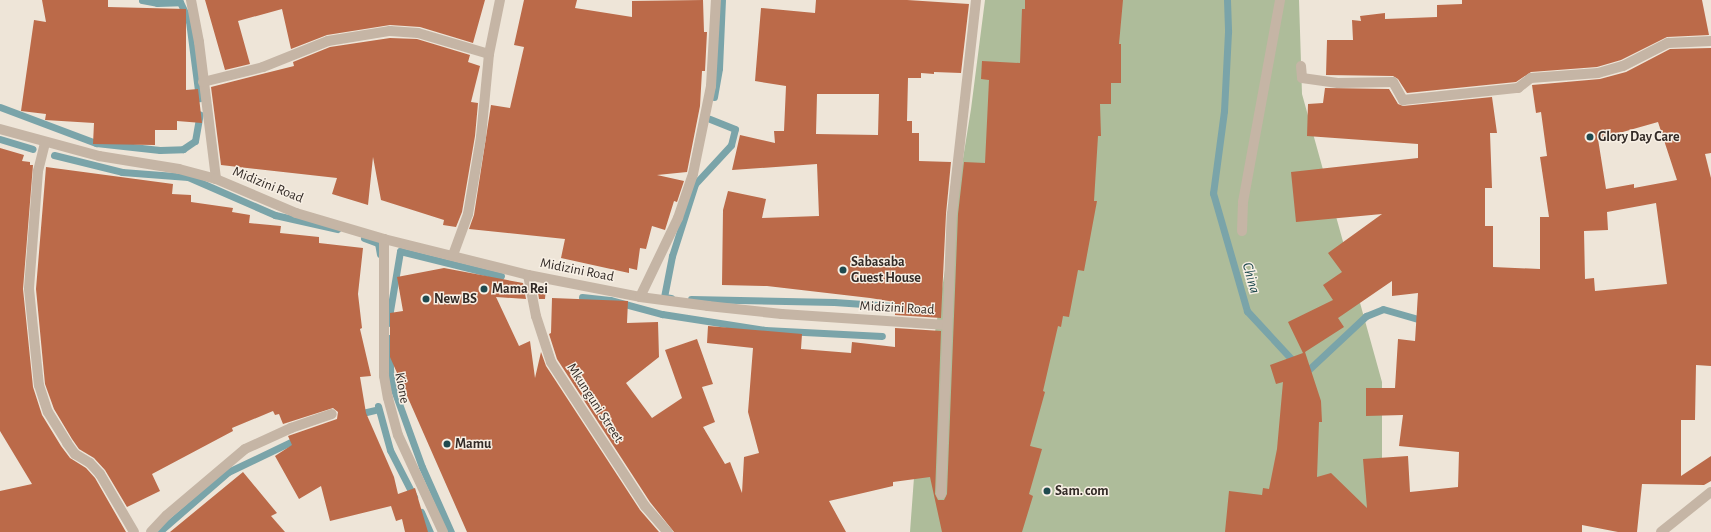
<!DOCTYPE html>
<html>
<head>
<meta charset="utf-8">
<style>
  body { margin:0 }
  #map { position:relative; width:1711px; height:532px; overflow:hidden; background:#eee5d8; font-family:"Alegreya Sans",sans-serif }
  div>[style] { position:absolute }
  .green>* { inset:0; background:#aebc9a }
  .stream>* { height:7px; margin:-3.5px; padding:0 3.5px; transform-origin:3.5px; border-radius:3.5px; background:#7aa4a9 }
  .building>* { inset:0; background:#bb6a49 }
  .street>* { height:10px; margin:-5px; padding:0 5px; transform-origin:5px; border-radius:5px; background:#c5b5a5 }
  .dots>* { width:11px; height:11px; translate:-50% -50%; box-sizing:border-box; border:2px solid #f7efe4; border-radius:50% }
  span { translate:-50% -50%; white-space:nowrap; text-align:center; line-height:1.15; -webkit-text-stroke:3px #f7efe4; paint-order:stroke }
  .poi-label { font-size:14px; color:#322a26; font-weight:700 }
  .left { translate:0 -50%; text-align:left }
  .street-label { font-size:14px; color:#322a26 }
  .water-label { font-size:15px; color:#1f4a4f; font-style:italic }
</style>
</head>
<body>
<div id="map">
  <div class="green">
    <div style="clip-path:polygon(985px 0,1299px 0,1302px 94px,1382px 382px,1382px 532px,910px 532px,916px 450px,971px 109px)"></div>
  </div>
  <div class="stream">
    <div style="left:142px;top:0;width:15px;rotate:11deg"></div>
    <div style="left:157px;top:3px;width:23px;rotate:-2deg"></div>
    <div style="left:180px;top:2px;width:21px;rotate:65deg"></div>
    <div style="left:189px;top:21px;width:78px;rotate:82.6deg"></div>
    <div style="left:1227px;top:0;width:32px;rotate:88deg"></div>
    <div style="left:1228px;top:32px;width:79px;rotate:92.9deg"></div>
    <div style="left:1224px;top:111px;width:83px;rotate:97.6deg"></div>
    <div style="left:1213px;top:193px;width:123px;rotate:73.9deg"></div>
    <div style="left:1247px;top:311px;width:72px;rotate:47.2deg"></div>
    <div style="left:714px;top:97px;width:29px;rotate:-80deg"></div>
    <div style="left:719px;top:68px;width:68px;rotate:-87.5deg"></div>
    <div style="left:0;top:107px;width:103px;rotate:20.6deg"></div>
    <div style="left:96px;top:143px;width:64px;rotate:6.2deg"></div>
    <div style="left:160px;top:150px;width:23px;rotate:-2deg"></div>
    <div style="left:183px;top:149px;width:14px;rotate:-34deg"></div>
    <div style="left:195px;top:141px;width:27px;rotate:-80deg"></div>
    <div style="left:0;top:139px;width:34px;rotate:17deg"></div>
    <div style="left:54px;top:155px;width:70px;rotate:14deg"></div>
    <div style="left:122px;top:172px;width:66px;rotate:4.3deg"></div>
    <div style="left:188px;top:177px;width:95px;rotate:23.6deg"></div>
    <div style="left:275px;top:215px;width:64px;rotate:12.7deg"></div>
    <div style="left:364px;top:238px;width:15px;rotate:20deg"></div>
    <div style="left:378px;top:243px;width:11px;rotate:80deg"></div>
    <div style="left:582px;top:297px;width:28px;rotate:6deg"></div>
    <div style="left:610px;top:300px;width:54px;rotate:15.1deg"></div>
    <div style="left:662px;top:314px;width:104px;rotate:8.8deg"></div>
    <div style="left:765px;top:330px;width:117px;rotate:2.9deg"></div>
    <div style="left:671px;top:298px;width:7px;rotate:-172deg"></div>
    <div style="left:664px;top:297px;width:42px;rotate:-79deg"></div>
    <div style="left:672px;top:256px;width:76px;rotate:-72.3deg"></div>
    <div style="left:695px;top:184px;width:53px;rotate:-47.3deg"></div>
    <div style="left:731px;top:145px;width:16px;rotate:-76deg"></div>
    <div style="left:735px;top:129px;width:27px;rotate:-158deg"></div>
    <div style="left:691px;top:299px;width:143px;rotate:1.2deg"></div>
    <div style="left:834px;top:302px;width:59px;rotate:3.9deg"></div>
    <div style="left:388px;top:323px;width:73px;rotate:-80.5deg"></div>
    <div style="left:400px;top:251px;width:104px;rotate:13.9deg"></div>
    <div style="left:389px;top:338px;width:34px;rotate:88deg"></div>
    <div style="left:390px;top:372px;width:15px;rotate:79deg"></div>
    <div style="left:393px;top:387px;width:85px;rotate:70.1deg"></div>
    <div style="left:422px;top:467px;width:71px;rotate:66deg"></div>
    <div style="left:1304px;top:374px;width:85px;rotate:-43.1deg"></div>
    <div style="left:1366px;top:316px;width:18px;rotate:-22deg"></div>
    <div style="left:1383px;top:309px;width:44px;rotate:15.9deg"></div>
    <div style="left:378px;top:406px;width:46px;rotate:74.7deg"></div>
    <div style="left:390px;top:450px;width:53px;rotate:62.9deg"></div>
    <div style="left:358px;top:414px;width:18px;rotate:-13deg"></div>
    <div style="left:421px;top:512px;width:22px;rotate:66deg"></div>
    <div style="left:159px;top:532px;width:91px;rotate:-41deg"></div>
    <div style="left:228px;top:472px;width:79px;rotate:-25.6deg"></div>
  </div>
  <div class="building">
    <div style="clip-path:polygon(42px 0,108px 0,108px 7px,186px 9px,186px 90px,198px 89px,202px 123px,177px 121px,177px 130px,155px 130px,155px 145px,93px 144px,94px 123px,45px 120px,46px 114px,21px 111px,34px 20px,46px 22px)"></div>
    <div style="clip-path:polygon(205px 0,485px 0,473px 43px,420px 27px,390px 25px,327px 35px,291px 49px,282px 9px,238px 21px,250px 64px,225px 70px)"></div>
    <div style="clip-path:polygon(524px 0,577px 0,575px 8px,632px 17px,632px 1px,703px 0,704px 32px,707px 32px,705px 71px,702px 71px,700px 106px,687px 172px,657px 175px,684px 181px,677px 202px,674px 201px,665px 230px,652px 226px,646px 249px,640px 248px,637px 270px,629px 268px,629px 273px,561px 258px,565px 239px,469px 229px,474px 215px,491px 105px,510px 108px,524px 47px,514px 45px)"></div>
    <div style="clip-path:polygon(evenodd,816px 0,907px 0,969px 4px,961px 73px,934px 72px,934px 74px,921px 73px,921px 78px,908px 78px,907px 121px,912px 121px,912px 133px,919px 133px,919px 161px,951px 162px,946px 214px,941px 318px,895px 315px,895px 302px,870px 298px,767px 286px,722px 285px,723px 210px,728px 191px,766px 199px,762px 218px,819px 216px,817px 164px,732px 170px,740px 135px,775px 143px,774px 131px,784px 131px,786px 86px,755px 81px,761px 8px,815px 13px,816px 0,817px 94px,879px 94px,878px 135px,816px 134px,817px 94px)"></div>
    <div style="clip-path:polygon(1025px 0,1123px 0,1119px 44px,1121px 44px,1121px 83px,1111px 83px,1111px 104px,1100px 104px,1101px 136px,1098px 136px,1094px 201px,1097px 201px,1084px 271px,1078px 270px,1069px 317px,1063px 316px,1061px 327px,1058px 326px,1043px 391px,1045px 392px,1030px 446px,1042px 449px,1029px 494px,1033px 496px,1022px 532px,942px 532px,930px 477px,893px 482px,893px 486px,829px 501px,846px 532px,674px 532px,650px 502px,557px 359px,549px 334px,551px 333px,552px 298px,628px 301px,627px 323px,658px 322px,659px 357px,626px 383px,652px 418px,682px 398px,665px 350px,697px 339px,713px 384px,702px 387px,715px 422px,703px 427px,725px 464px,730px 462px,742px 493px,744px 457px,759px 453px,748px 412px,753px 348px,707px 343px,708px 326px,802px 334px,801px 349px,851px 353px,852px 342px,895px 347px,895px 328px,941px 331px,935px 494px,938px 500px,944px 500px,947px 494px,958px 214px,964px 162px,985px 163px,989px 80px,981px 79px,982px 61px,1020px 63px,1022px 9px,1025px 9px)"></div>
    <div style="clip-path:polygon(1462px 0,1702px 0,1709px 35px,1667px 37px,1621px 60px,1597px 67px,1531px 72px,1516px 82px,1407px 93px,1398px 79px,1393px 76px,1326px 75px,1327px 40px,1353px 40px,1352px 20px,1361px 21px,1360px 16px,1385px 13px,1385px 19px,1437px 17px,1437px 5px,1462px 4px)"></div>
    <div style="clip-path:polygon(390px 38px,417px 39px,470px 55px,468px 62px,480px 66px,471px 102px,478px 103px,475px 136px,462px 212px,456px 227px,443px 225px,444px 220px,381px 200px,373px 157px,368px 205px,332px 194px,337px 178px,221px 165px,211px 87px,294px 66px,293px 62px,330px 47px)"></div>
    <div style="clip-path:polygon(evenodd,1711px 48px,1711px 153px,1705px 154px,1711px 178px,1711px 366px,1696px 365px,1695px 420px,1681px 420px,1681px 476px,1711px 456px,1711px 481px,1704px 485px,1642px 484px,1637px 532px,1618px 532px,1582px 525px,1582px 532px,1225px 532px,1229px 491px,1262px 495px,1263px 488px,1269px 489px,1277px 449px,1283px 382px,1276px 384px,1270px 365px,1303px 353px,1288px 322px,1333px 300px,1323px 285px,1342px 272px,1328px 253px,1382px 214px,1296px 222px,1291px 172px,1418px 158px,1418px 144px,1307px 136px,1308px 104px,1323px 103px,1325px 88px,1389px 89px,1398px 104px,1403px 106px,1492px 97px,1497px 133px,1490px 133px,1492px 188px,1485px 188px,1485px 226px,1493px 226px,1493px 267px,1540px 269px,1540px 217px,1549px 217px,1540px 157px,1547px 156px,1541px 112px,1536px 113px,1532px 85px,1600px 79px,1626px 72px,1670px 49px,1711px 48px,1658px 122px,1677px 180px,1634px 188px,1634px 184px,1606px 189px,1598px 139px,1658px 122px,1711px 48px,1656px 203px,1667px 284px,1595px 291px,1594px 278px,1585px 279px,1584px 231px,1608px 230px,1607px 212px,1656px 203px,1711px 48px,1392px 281px,1392px 296px,1418px 293px,1415px 341px,1398px 339px,1395px 388px,1366px 388px,1366px 416px,1403px 415px,1399px 446px,1459px 452px,1458px 487px,1410px 492px,1408px 456px,1363px 459px,1367px 508px,1331px 473px,1317px 477px,1319px 422px,1322px 422px,1321px 401px,1305px 352px,1344px 327px,1338px 318px,1392px 281px)"></div>
    <div style="clip-path:polygon(0 148px,24px 155px,22px 161px,30px 162px,30px 165px,33px 165px,23px 289px,33px 387px,42px 415px,61px 446px,70px 458px,86px 468px,95px 478px,126px 532px,0 532px,0 491px,32px 484px,0 431px)"></div>
    <div style="clip-path:polygon(46px 167px,173px 184px,172px 194px,191px 195px,191px 202px,233px 208px,232px 212px,250px 215px,249px 223px,281px 226px,280px 233px,319px 237px,319px 243px,363px 248px,358px 294px,362px 328px,360px 329px,371px 376px,360px 377px,366px 413px,394px 477px,398px 494px,415px 488px,428px 532px,405px 532px,402px 519px,396px 521px,391px 506px,330px 521px,321px 486px,299px 499px,275px 456px,292px 445px,288px 436px,337px 419px,338px 412px,333px 408px,283px 424px,279px 414px,275px 415px,273px 411px,232px 428px,233px 431px,152px 474px,160px 491px,127px 507px,105px 470px,94px 458px,79px 449px,72px 439px,54px 409px,45px 384px,36px 289px)"></div>
    <div style="clip-path:polygon(444px 268px,523px 283px,526px 299px,496px 297px,519px 346px,530px 341px,535px 378px,541px 352px,546px 366px,640px 510px,659px 532px,467px 532px,390px 357px,390px 313px,403px 311px,397px 277px)"></div>
    <div style="clip-path:polygon(537px 286px,546px 288px,545px 299px,539px 299px)"></div>
    <div style="clip-path:polygon(243px 472px,277px 513px,271px 516px,285px 532px,170px 532px)"></div>
  </div>
  <div class="street">
    <div style="left:191px;top:0;width:43px;rotate:79.2deg"></div>
    <div style="left:199px;top:42px;width:138px;rotate:82.9deg"></div>
    <div style="left:1301px;top:66px;width:12px;rotate:85deg"></div>
    <div style="left:1302px;top:78px;width:36px;rotate:8deg"></div>
    <div style="left:1338px;top:83px;width:55px;rotate:-1deg"></div>
    <div style="left:1393px;top:82px;width:21px;rotate:61deg"></div>
    <div style="left:1403px;top:100px;width:116px;rotate:-6deg"></div>
    <div style="left:1518px;top:88px;width:16px;rotate:-38deg"></div>
    <div style="left:1531px;top:78px;width:67px;rotate:-4.3deg"></div>
    <div style="left:1598px;top:73px;width:26px;rotate:-16deg"></div>
    <div style="left:1623px;top:66px;width:51px;rotate:-27.1deg"></div>
    <div style="left:1668px;top:43px;width:43px;rotate:-2.7deg"></div>
    <div style="left:203px;top:82px;width:62px;rotate:-14deg"></div>
    <div style="left:263px;top:67px;width:70px;rotate:-21.8deg"></div>
    <div style="left:328px;top:41px;width:63px;rotate:-9.2deg"></div>
    <div style="left:390px;top:31px;width:28px;rotate:4deg"></div>
    <div style="left:418px;top:33px;width:74px;rotate:16.5deg"></div>
    <div style="left:0;top:129px;width:103px;rotate:15.3deg"></div>
    <div style="left:99px;top:156px;width:81px;rotate:9.2deg"></div>
    <div style="left:179px;top:169px;width:38px;rotate:15deg"></div>
    <div style="left:216px;top:179px;width:87px;rotate:23deg"></div>
    <div style="left:296px;top:213px;width:92px;rotate:16.5deg"></div>
    <div style="left:384px;top:239px;width:148px;rotate:14deg"></div>
    <div style="left:528px;top:275px;width:114px;rotate:11.1deg"></div>
    <div style="left:640px;top:297px;width:69px;rotate:7.5deg"></div>
    <div style="left:708px;top:306px;width:74px;rotate:6.2deg"></div>
    <div style="left:782px;top:314px;width:165px;rotate:3.8deg"></div>
    <div style="left:45px;top:143px;width:29px;rotate:104deg"></div>
    <div style="left:38px;top:171px;width:118px;rotate:94.4deg"></div>
    <div style="left:29px;top:289px;width:97px;rotate:84.1deg"></div>
    <div style="left:39px;top:385px;width:28px;rotate:72deg"></div>
    <div style="left:48px;top:412px;width:36px;rotate:58deg"></div>
    <div style="left:67px;top:443px;width:14px;rotate:54deg"></div>
    <div style="left:75px;top:454px;width:17px;rotate:31deg"></div>
    <div style="left:90px;top:463px;width:15px;rotate:48deg"></div>
    <div style="left:100px;top:474px;width:67px;rotate:59.6deg"></div>
    <div style="left:1242px;top:231px;width:29px;rotate:-88deg"></div>
    <div style="left:1243px;top:202px;width:205px;rotate:-79.6deg"></div>
    <div style="left:384px;top:239px;width:137px;rotate:90deg"></div>
    <div style="left:384px;top:376px;width:22px;rotate:80deg"></div>
    <div style="left:388px;top:398px;width:38px;rotate:75deg"></div>
    <div style="left:398px;top:435px;width:107px;rotate:65.1deg"></div>
    <div style="left:453px;top:255px;width:44px;rotate:-69.9deg"></div>
    <div style="left:468px;top:214px;width:78px;rotate:-80.4deg"></div>
    <div style="left:481px;top:137px;width:83px;rotate:-84.5deg"></div>
    <div style="left:489px;top:54px;width:55px;rotate:-78.5deg"></div>
    <div style="left:528px;top:275px;width:42px;rotate:79deg"></div>
    <div style="left:536px;top:316px;width:48px;rotate:71.9deg"></div>
    <div style="left:551px;top:362px;width:172px;rotate:56.9deg"></div>
    <div style="left:645px;top:506px;width:35px;rotate:49deg"></div>
    <div style="left:640px;top:297px;width:88px;rotate:-64.3deg"></div>
    <div style="left:678px;top:218px;width:46px;rotate:-71.2deg"></div>
    <div style="left:693px;top:174px;width:90px;rotate:-78.4deg"></div>
    <div style="left:711px;top:86px;width:86px;rotate:-86.7deg"></div>
    <div style="left:941px;top:494px;width:280px;rotate:-87.8deg"></div>
    <div style="left:952px;top:214px;width:215px;rotate:-83.6deg"></div>
    <div style="left:151px;top:532px;width:23px;rotate:-47deg"></div>
    <div style="left:167px;top:515px;width:102px;rotate:-40.2deg"></div>
    <div style="left:245px;top:449px;width:51px;rotate:-24.5deg"></div>
    <div style="left:291px;top:428px;width:43px;rotate:-18.9deg"></div>
    <div style="left:1661px;top:532px;width:64px;rotate:-38.7deg"></div>
  </div>
  <div class="dots">
    <div style="left:1590px;top:137px;background:#1f4a4f"></div>
    <div style="left:843px;top:270px;background:#1f4a4f"></div>
    <div style="left:484px;top:289px;background:#1f4a4f"></div>
    <div style="left:426px;top:299px;background:#1f4a4f"></div>
    <div style="left:447px;top:444px;background:#1f4a4f"></div>
    <div style="left:1047px;top:491px;background:#1f4a4f"></div>
  </div>
  <div class="poi-label">
    <span class="left" style="left:1598px;top:137px">Glory Day Care</span>
    <span class="left" style="left:851px;top:270px">Sabasaba<br>Guest House</span>
    <span class="left" style="left:492px;top:289px">Mama Rei</span>
    <span class="left" style="left:434px;top:299px">New BS</span>
    <span class="left" style="left:455px;top:444px">Mamu</span>
    <span class="left" style="left:1055px;top:491px">Sam. com</span>
  </div>
  <div class="street-label">
    <span style="left:268px;top:185px;rotate:22deg">Midizini Road</span>
    <span style="left:577px;top:270px;rotate:11deg">Midizini Road</span>
    <span style="left:897px;top:308px;rotate:3deg">Midizini Road</span>
    <span style="left:402px;top:388px;rotate:80deg">Kione</span>
    <span style="left:595px;top:403px;rotate:57deg">Mkunguni Street</span>
  </div>
  <div class="water-label">
    <span style="left:1251px;top:278px;rotate:74deg">China</span>
  </div>
</div>
</body>
</html>
